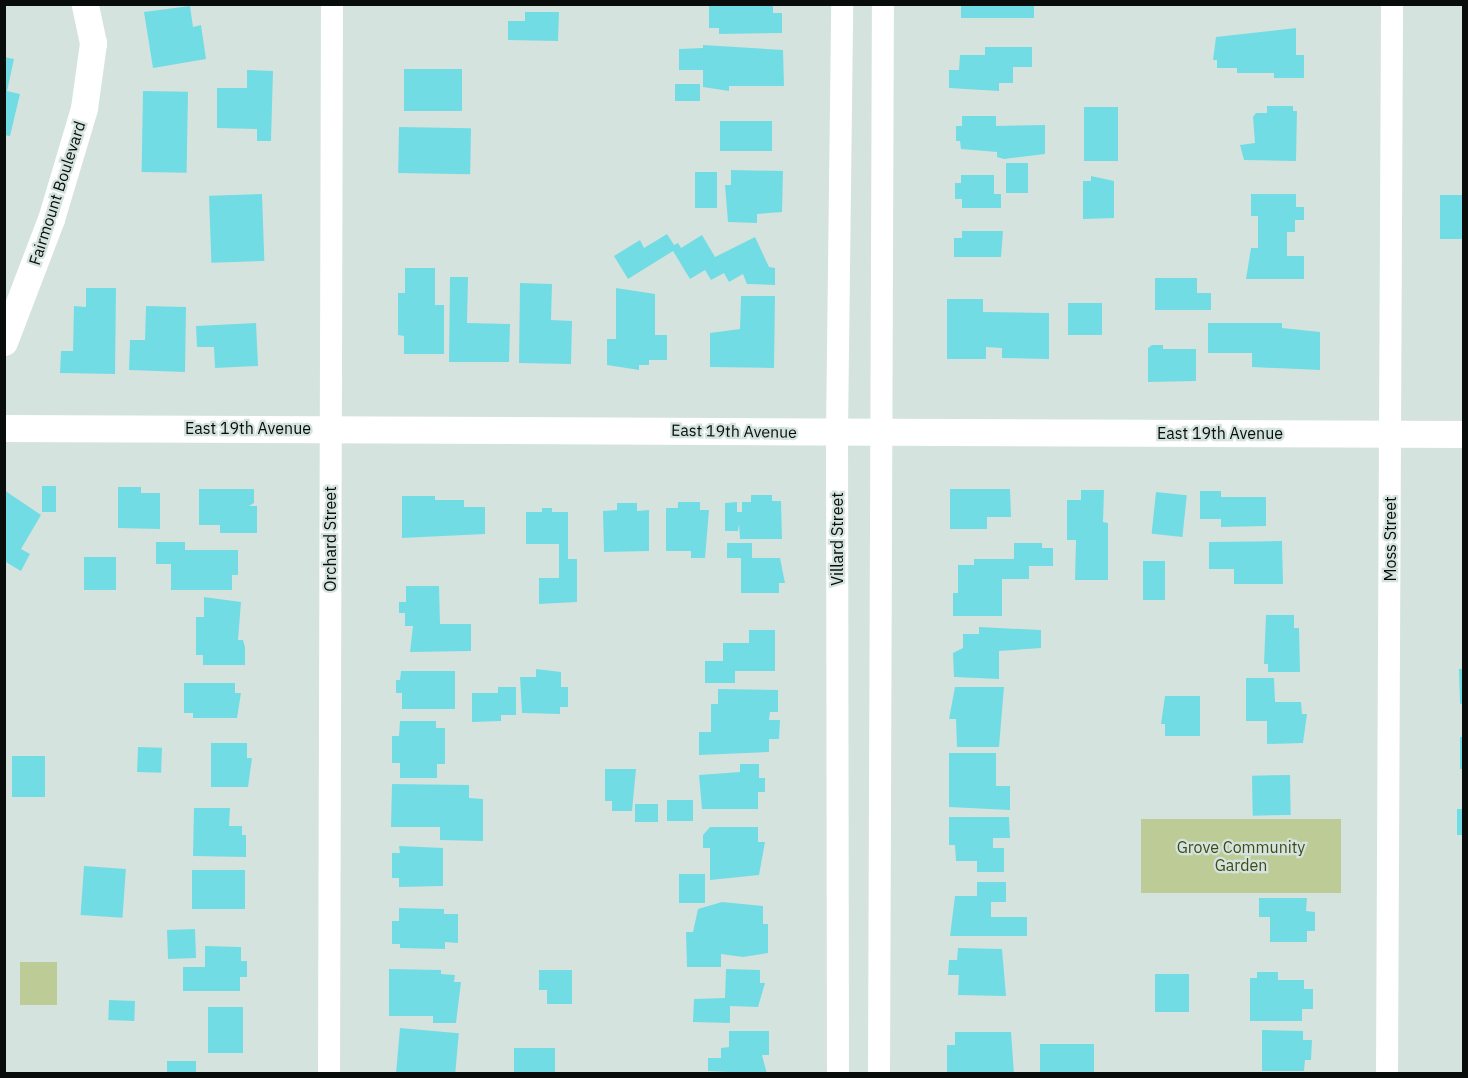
<!DOCTYPE html>
<html>
<head>
<meta charset="utf-8">
<style>
  body { margin:0 }
  #map { position:relative; width:1468px; height:1078px; overflow:hidden; background:#d5e3de; font-family:"IBM Plex Sans",sans-serif }
  div>[style] { position:absolute }
  .green>* { inset:0; background:#bdcb97; transform-origin:0 0 }
  .building>* { inset:0; background:#72dce5; transform-origin:0 0 }
  .minor>* { height:22px; margin:-11px; padding:0 11px; transform-origin:11px; border-radius:11px; background:#fff }
  .tertiary>* { height:27px; margin:-13.5px; padding:0 13.5px; transform-origin:13.5px; border-radius:13.5px; background:#fff }
  span { translate:-50% -50%; white-space:nowrap; text-align:center; line-height:1.15; -webkit-text-stroke:4.5px #d5e3de; paint-order:stroke }
  .street-label { font-size:16px; color:#080d0b }
  .park-label { font-size:16px; color:#3f4a15 }
  .frame { position:absolute; inset:0; border:6px solid #080d0b; pointer-events:none }
</style>
</head>
<body>
<div id="map">
  <div class="green">
    <div style="left:1141px;top:819px;width:200px;height:74px"></div>
    <div style="left:20px;top:962px;width:37px;height:43px"></div>
  </div>
  <div class="building">
    <div style="clip-path:polygon(709px 4px,773px 4px,773px 13px,782px 13px,782px 33px,719px 34px,719px 28px,709px 28px)"></div>
    <div style="left:961px;top:4px;width:73px;height:14px"></div>
    <div style="clip-path:polygon(190px 6px,193px 27px,201px 25px,206px 59px,153px 68px,144px 12px)"></div>
    <div style="clip-path:polygon(525px 12px,559px 12px,558px 41px,508px 40px,508px 21px,525px 21px)"></div>
    <div style="clip-path:polygon(1296px 28px,1296px 55px,1304px 55px,1304px 78px,1274px 78px,1274px 73px,1237px 73px,1237px 68px,1217px 68px,1217px 60px,1213px 60px,1216px 37px)"></div>
    <div style="clip-path:polygon(703px 45px,783px 50px,784px 86px,729px 86px,729px 91px,703px 87px,703px 70px,679px 70px,679px 49px,703px 48px)"></div>
    <div style="clip-path:polygon(985px 47px,1032px 47px,1032px 67px,1013px 67px,1013px 83px,999px 83px,999px 91px,949px 88px,949px 70px,959px 70px,960px 55px,985px 55px)"></div>
    <div style="clip-path:polygon(4px 57px,14px 59px,7px 91px,20px 94px,10px 136px,4px 135px)"></div>
    <div style="left:404px;top:69px;width:58px;height:42px"></div>
    <div style="clip-path:polygon(247px 70px,273px 71px,271px 141px,257px 141px,257px 129px,217px 128px,217px 88px,247px 88px)"></div>
    <div style="left:675px;top:84px;width:25px;height:17px"></div>
    <div style="left:143px;top:91px;width:45px;height:81px;rotate:1deg"></div>
    <div style="clip-path:polygon(1267px 106px,1293px 106px,1293px 111px,1297px 111px,1296px 161px,1244px 160px,1240px 145px,1255px 143px,1253px 117px,1256px 113px,1267px 113px)"></div>
    <div style="left:1084px;top:107px;width:34px;height:54px"></div>
    <div style="clip-path:polygon(962px 116px,996px 116px,996px 126px,1045px 125px,1045px 154px,1004px 159px,997px 157px,997px 152px,961px 149px,960px 141px,956px 141px,956px 126px,962px 126px)"></div>
    <div style="left:720px;top:121px;width:52px;height:30px"></div>
    <div style="left:399px;top:127px;width:72px;height:46px;rotate:1deg"></div>
    <div style="left:1006px;top:163px;width:22px;height:30px"></div>
    <div style="clip-path:polygon(731px 170px,783px 171px,782px 212px,757px 214px,757px 223px,728px 222px,725px 185px,731px 185px)"></div>
    <div style="left:695px;top:172px;width:22px;height:36px"></div>
    <div style="clip-path:polygon(961px 175px,994px 175px,994px 194px,1001px 194px,1001px 208px,962px 208px,962px 199px,955px 199px,955px 183px,961px 183px)"></div>
    <div style="clip-path:polygon(1091px 176px,1114px 181px,1114px 218px,1083px 219px,1083px 181px,1091px 181px)"></div>
    <div style="left:262px;top:194px;width:67px;height:53px;rotate:88deg"></div>
    <div style="clip-path:polygon(1251px 194px,1296px 194px,1296px 207px,1304px 207px,1304px 220px,1295px 220px,1295px 232px,1287px 232px,1287px 256px,1304px 256px,1304px 279px,1246px 279px,1251px 248px,1258px 248px,1258px 216px,1251px 216px)"></div>
    <div style="left:1440px;top:195px;width:24px;height:44px"></div>
    <div style="clip-path:polygon(962px 231px,1003px 231px,1001px 257px,954px 257px,954px 238px,962px 238px)"></div>
    <div style="clip-path:polygon(667px 234px,674px 245px,678px 243px,681px 248px,702px 235px,715px 257px,755px 237px,769px 267px,775px 268px,775px 285px,747px 284px,743px 274px,729px 282px,724px 273px,711px 280px,705px 270px,690px 279px,673px 251px,628px 279px,614px 256px,640px 240px,644px 248px)"></div>
    <div style="clip-path:polygon(405px 268px,435px 268px,435px 305px,444px 305px,444px 354px,404px 354px,404px 336px,398px 335px,398px 293px,405px 293px)"></div>
    <div style="clip-path:polygon(450px 277px,468px 277px,467px 323px,510px 324px,509px 362px,449px 362px)"></div>
    <div style="clip-path:polygon(1155px 278px,1197px 278px,1197px 293px,1211px 293px,1211px 310px,1155px 310px)"></div>
    <div style="clip-path:polygon(520px 283px,552px 284px,551px 320px,572px 321px,571px 364px,519px 363px)"></div>
    <div style="clip-path:polygon(86px 288px,116px 288px,115px 374px,60px 373px,61px 351px,73px 351px,74px 306px,86px 307px)"></div>
    <div style="clip-path:polygon(616px 288px,655px 294px,655px 335px,667px 335px,667px 360px,649px 360px,649px 365px,639px 365px,639px 370px,607px 365px,607px 339px,616px 339px)"></div>
    <div style="clip-path:polygon(741px 296px,775px 296px,774px 368px,710px 367px,710px 333px,740px 329px)"></div>
    <div style="clip-path:polygon(947px 299px,983px 299px,983px 312px,1049px 313px,1049px 359px,1002px 358px,1002px 348px,986px 347px,986px 359px,947px 359px)"></div>
    <div style="left:1068px;top:303px;width:34px;height:32px"></div>
    <div style="clip-path:polygon(146px 306px,186px 307px,185px 372px,129px 370px,130px 340px,145px 340px)"></div>
    <div style="clip-path:polygon(256px 323px,258px 366px,215px 368px,214px 347px,197px 347px,196px 326px)"></div>
    <div style="clip-path:polygon(1208px 323px,1282px 323px,1282px 328px,1320px 332px,1320px 370px,1252px 367px,1252px 353px,1208px 353px)"></div>
    <div style="clip-path:polygon(1152px 345px,1163px 345px,1163px 349px,1196px 349px,1196px 381px,1148px 382px,1148px 348px)"></div>
    <div style="left:42px;top:486px;width:14px;height:26px"></div>
    <div style="clip-path:polygon(118px 487px,141px 487px,141px 493px,160px 493px,160px 529px,118px 528px)"></div>
    <div style="clip-path:polygon(199px 489px,254px 489px,254px 503px,249px 506px,257px 506px,257px 533px,220px 533px,220px 525px,199px 525px)"></div>
    <div style="clip-path:polygon(950px 489px,1010px 489px,1011px 517px,987px 517px,987px 529px,950px 529px)"></div>
    <div style="clip-path:polygon(4px 490px,41px 515px,21px 549px,30px 554px,21px 571px,4px 561px)"></div>
    <div style="clip-path:polygon(1081px 490px,1104px 490px,1103px 522px,1108px 523px,1108px 580px,1075px 580px,1076px 540px,1067px 540px,1067px 500px,1081px 500px)"></div>
    <div style="clip-path:polygon(1200px 491px,1221px 491px,1221px 497px,1266px 497px,1266px 526px,1221px 527px,1221px 519px,1200px 519px)"></div>
    <div style="left:1156px;top:492px;width:31px;height:42px;rotate:6deg"></div>
    <div style="clip-path:polygon(751px 495px,772px 495px,772px 501px,781px 501px,782px 539px,740px 539px,739px 524px,738px 531px,725px 531px,725px 503px,737px 502px,737px 512px,742px 512px,742px 502px,751px 502px)"></div>
    <div style="clip-path:polygon(402px 496px,435px 496px,435px 500px,464px 500px,464px 507px,485px 507px,485px 534px,402px 538px)"></div>
    <div style="clip-path:polygon(678px 502px,700px 502px,700px 510px,709px 510px,705px 558px,691px 558px,691px 551px,666px 551px,666px 508px,678px 508px)"></div>
    <div style="clip-path:polygon(617px 503px,637px 503px,637px 511px,649px 510px,649px 551px,604px 552px,603px 511px,617px 510px)"></div>
    <div style="clip-path:polygon(542px 508px,552px 508px,552px 512px,568px 512px,568px 559px,577px 559px,577px 602px,539px 604px,539px 578px,559px 578px,559px 544px,526px 544px,526px 512px,542px 512px)"></div>
    <div style="clip-path:polygon(1282px 541px,1283px 584px,1234px 584px,1234px 569px,1209px 569px,1209px 542px)"></div>
    <div style="clip-path:polygon(156px 542px,185px 542px,185px 550px,238px 550px,238px 575px,232px 575px,232px 590px,171px 590px,171px 564px,156px 564px)"></div>
    <div style="clip-path:polygon(727px 543px,752px 543px,752px 558px,780px 558px,785px 583px,779px 583px,779px 593px,741px 593px,741px 558px,727px 558px)"></div>
    <div style="clip-path:polygon(1014px 543px,1042px 543px,1042px 548px,1053px 548px,1053px 566px,1029px 566px,1029px 579px,1002px 579px,1002px 616px,953px 616px,953px 593px,958px 593px,958px 565px,974px 565px,974px 559px,1014px 559px)"></div>
    <div style="left:84px;top:557px;width:32px;height:33px"></div>
    <div style="left:1143px;top:561px;width:22px;height:39px"></div>
    <div style="clip-path:polygon(406px 586px,439px 586px,440px 624px,471px 624px,471px 651px,410px 652px,413px 626px,405px 626px,405px 613px,399px 613px,399px 602px,406px 602px)"></div>
    <div style="clip-path:polygon(204px 597px,241px 602px,238px 640px,243px 640px,245px 647px,245px 665px,203px 665px,203px 655px,196px 655px,196px 617px,204px 617px)"></div>
    <div style="clip-path:polygon(1266px 615px,1294px 615px,1294px 628px,1299px 628px,1300px 672px,1268px 672px,1268px 664px,1264px 664px)"></div>
    <div style="clip-path:polygon(979px 627px,1041px 630px,1041px 648px,999px 651px,999px 679px,954px 677px,953px 653px,963px 648px,963px 634px,979px 634px)"></div>
    <div style="clip-path:polygon(749px 630px,775px 630px,775px 671px,735px 671px,735px 683px,705px 683px,705px 661px,723px 661px,723px 643px,749px 643px)"></div>
    <div style="clip-path:polygon(536px 669px,561px 672px,561px 687px,568px 687px,568px 707px,560px 707px,560px 714px,522px 713px,520px 677px,536px 677px)"></div>
    <div style="clip-path:polygon(1459px 669px,1464px 669px,1464px 703px,1460px 704px)"></div>
    <div style="clip-path:polygon(401px 671px,455px 671px,455px 709px,402px 709px,402px 693px,396px 693px,396px 680px,400px 680px)"></div>
    <div style="clip-path:polygon(1246px 678px,1274px 678px,1275px 702px,1301px 702px,1302px 714px,1307px 714px,1303px 743px,1267px 744px,1267px 721px,1246px 721px)"></div>
    <div style="clip-path:polygon(184px 683px,235px 683px,235px 693px,241px 693px,237px 718px,193px 718px,193px 713px,184px 713px)"></div>
    <div style="clip-path:polygon(498px 687px,516px 687px,516px 715px,501px 715px,501px 721px,472px 722px,472px 693px,498px 693px)"></div>
    <div style="clip-path:polygon(955px 687px,1004px 687px,999px 747px,957px 747px,956px 719px,949px 719px)"></div>
    <div style="clip-path:polygon(718px 689px,778px 690px,778px 712px,770px 712px,769px 720px,780px 720px,779px 739px,769px 739px,769px 752px,699px 755px,699px 732px,711px 732px,711px 704px,718px 704px)"></div>
    <div style="clip-path:polygon(1165px 696px,1200px 696px,1200px 736px,1165px 736px,1165px 724px,1161px 724px)"></div>
    <div style="clip-path:polygon(400px 721px,436px 721px,436px 728px,445px 728px,445px 764px,437px 764px,437px 778px,400px 778px,400px 763px,392px 763px,392px 736px,399px 736px)"></div>
    <div style="left:1460px;top:737px;width:4px;height:32px"></div>
    <div style="clip-path:polygon(211px 743px,247px 743px,247px 758px,252px 758px,248px 787px,211px 787px)"></div>
    <div style="left:138px;top:747px;width:24px;height:25px;rotate:2deg"></div>
    <div style="clip-path:polygon(949px 753px,996px 753px,996px 786px,1010px 786px,1010px 810px,949px 807px)"></div>
    <div style="left:12px;top:756px;width:33px;height:41px"></div>
    <div style="clip-path:polygon(740px 764px,759px 764px,759px 778px,765px 778px,765px 792px,758px 792px,758px 809px,702px 809px,699px 775px,740px 772px)"></div>
    <div style="clip-path:polygon(605px 769px,636px 769px,632px 811px,612px 811px,612px 801px,605px 801px)"></div>
    <div style="left:1290px;top:775px;width:40px;height:38px;rotate:89deg"></div>
    <div style="clip-path:polygon(392px 784px,469px 785px,469px 798px,483px 799px,483px 841px,440px 840px,440px 827px,391px 827px)"></div>
    <div style="left:667px;top:800px;width:26px;height:21px"></div>
    <div style="left:635px;top:804px;width:23px;height:18px"></div>
    <div style="clip-path:polygon(194px 808px,230px 808px,229px 826px,242px 826px,242px 835px,246px 835px,246px 857px,193px 856px)"></div>
    <div style="left:1457px;top:809px;width:7px;height:26px"></div>
    <div style="clip-path:polygon(949px 817px,1009px 817px,1010px 838px,993px 838px,993px 848px,1004px 848px,1004px 872px,977px 872px,977px 861px,956px 861px,955px 845px,949px 845px)"></div>
    <div style="clip-path:polygon(710px 827px,758px 827px,758px 842px,765px 842px,759px 875px,710px 880px,710px 848px,703px 848px,703px 835px)"></div>
    <div style="clip-path:polygon(399px 846px,443px 848px,443px 886px,399px 887px,399px 878px,392px 878px,392px 853px,400px 853px)"></div>
    <div style="left:84px;top:866px;width:42px;height:49px;rotate:4deg"></div>
    <div style="left:192px;top:870px;width:53px;height:39px"></div>
    <div style="left:679px;top:874px;width:26px;height:29px"></div>
    <div style="clip-path:polygon(977px 882px,1006px 882px,1006px 902px,991px 902px,991px 917px,1027px 917px,1027px 936px,950px 936px,955px 896px,977px 896px)"></div>
    <div style="clip-path:polygon(1259px 898px,1307px 898px,1306px 911px,1315px 912px,1315px 931px,1307px 931px,1307px 942px,1270px 942px,1270px 917px,1259px 917px)"></div>
    <div style="clip-path:polygon(722px 902px,763px 906px,763px 924px,768px 924px,768px 953px,743px 957px,721px 954px,721px 967px,687px 967px,686px 932px,693px 932px,698px 909px)"></div>
    <div style="clip-path:polygon(399px 908px,444px 909px,444px 914px,458px 914px,458px 943px,445px 942px,445px 949px,400px 948px,400px 944px,392px 944px,392px 921px,399px 921px)"></div>
    <div style="left:195px;top:929px;width:29px;height:28px;rotate:88deg"></div>
    <div style="clip-path:polygon(205px 946px,241px 947px,241px 961px,247px 961px,247px 977px,240px 977px,240px 991px,183px 991px,183px 967px,205px 967px)"></div>
    <div style="clip-path:polygon(958px 948px,1002px 949px,1006px 996px,958px 995px,959px 975px,948px 975px,949px 960px,957px 960px)"></div>
    <div style="clip-path:polygon(389px 969px,441px 970px,441px 974px,455px 975px,454px 982px,461px 982px,456px 1023px,433px 1023px,433px 1016px,389px 1016px)"></div>
    <div style="clip-path:polygon(726px 969px,760px 970px,760px 983px,765px 983px,758px 1007px,730px 1006px,730px 1023px,693px 1022px,694px 999px,725px 998px)"></div>
    <div style="clip-path:polygon(539px 970px,572px 970px,572px 1004px,547px 1004px,547px 990px,539px 990px)"></div>
    <div style="clip-path:polygon(1257px 972px,1278px 972px,1278px 980px,1304px 980px,1304px 989px,1313px 989px,1313px 1009px,1302px 1009px,1302px 1021px,1250px 1021px,1250px 978px,1257px 978px)"></div>
    <div style="left:1155px;top:974px;width:34px;height:38px"></div>
    <div style="left:109px;top:1000px;width:26px;height:20px;rotate:2deg"></div>
    <div style="left:208px;top:1007px;width:35px;height:46px"></div>
    <div style="left:400px;top:1028px;width:59px;height:46px;rotate:5deg"></div>
    <div style="clip-path:polygon(1262px 1030px,1303px 1031px,1303px 1040px,1312px 1040px,1311px 1060px,1305px 1060px,1304px 1071px,1262px 1071px)"></div>
    <div style="clip-path:polygon(729px 1031px,769px 1031px,769px 1055px,762px 1055px,767px 1074px,708px 1071px,708px 1058px,721px 1058px,721px 1048px,729px 1047px)"></div>
    <div style="clip-path:polygon(955px 1032px,1011px 1032px,1014px 1074px,947px 1074px,947px 1045px,955px 1045px)"></div>
    <div style="left:1040px;top:1044px;width:54px;height:30px"></div>
    <div style="left:514px;top:1048px;width:41px;height:26px"></div>
    <div style="left:167px;top:1061px;width:29px;height:13px"></div>
  </div>
  <div class="minor">
    <div style="left:329px;top:1074px;width:1070px;rotate:-89.84deg"></div>
    <div style="left:838px;top:1074px;width:642px;rotate:-90.09deg"></div>
    <div style="left:837px;top:432px;width:428px;rotate:-89.3deg"></div>
    <div style="left:879px;top:1074px;width:1070px;rotate:-89.79deg"></div>
    <div style="left:1387px;top:1074px;width:1070px;rotate:-89.73deg"></div>
  </div>
  <div class="tertiary">
    <div style="left:4px;top:342px;width:132px;rotate:-69.1deg"></div>
    <div style="left:51px;top:219px;width:116px;rotate:-73.4deg"></div>
    <div style="left:84px;top:108px;width:66px;rotate:-82.1deg"></div>
    <div style="left:93px;top:43px;width:40px;rotate:-102deg"></div>
    <div style="left:4px;top:428px;width:1460px;rotate:0.24deg"></div>
  </div>
  <div class="street-label">
    <span style="left:57px;top:193px;rotate:-72deg">Fairmount Boulevard</span>
    <span style="left:248px;top:428px">East 19th Avenue</span>
    <span style="left:734px;top:431px;rotate:1deg">East 19th Avenue</span>
    <span style="left:1220px;top:433px">East 19th Avenue</span>
    <span style="left:330px;top:539px;rotate:-90deg">Orchard Street</span>
    <span style="left:837px;top:539px;rotate:-90deg">Villard Street</span>
    <span style="left:1390px;top:539px;rotate:-90deg">Moss Street</span>
  </div>
  <div class="park-label">
    <span style="left:1241px;top:856px">Grove Community<br>Garden</span>
  </div>
  <div class="frame"></div>
</div>
</body>
</html>
